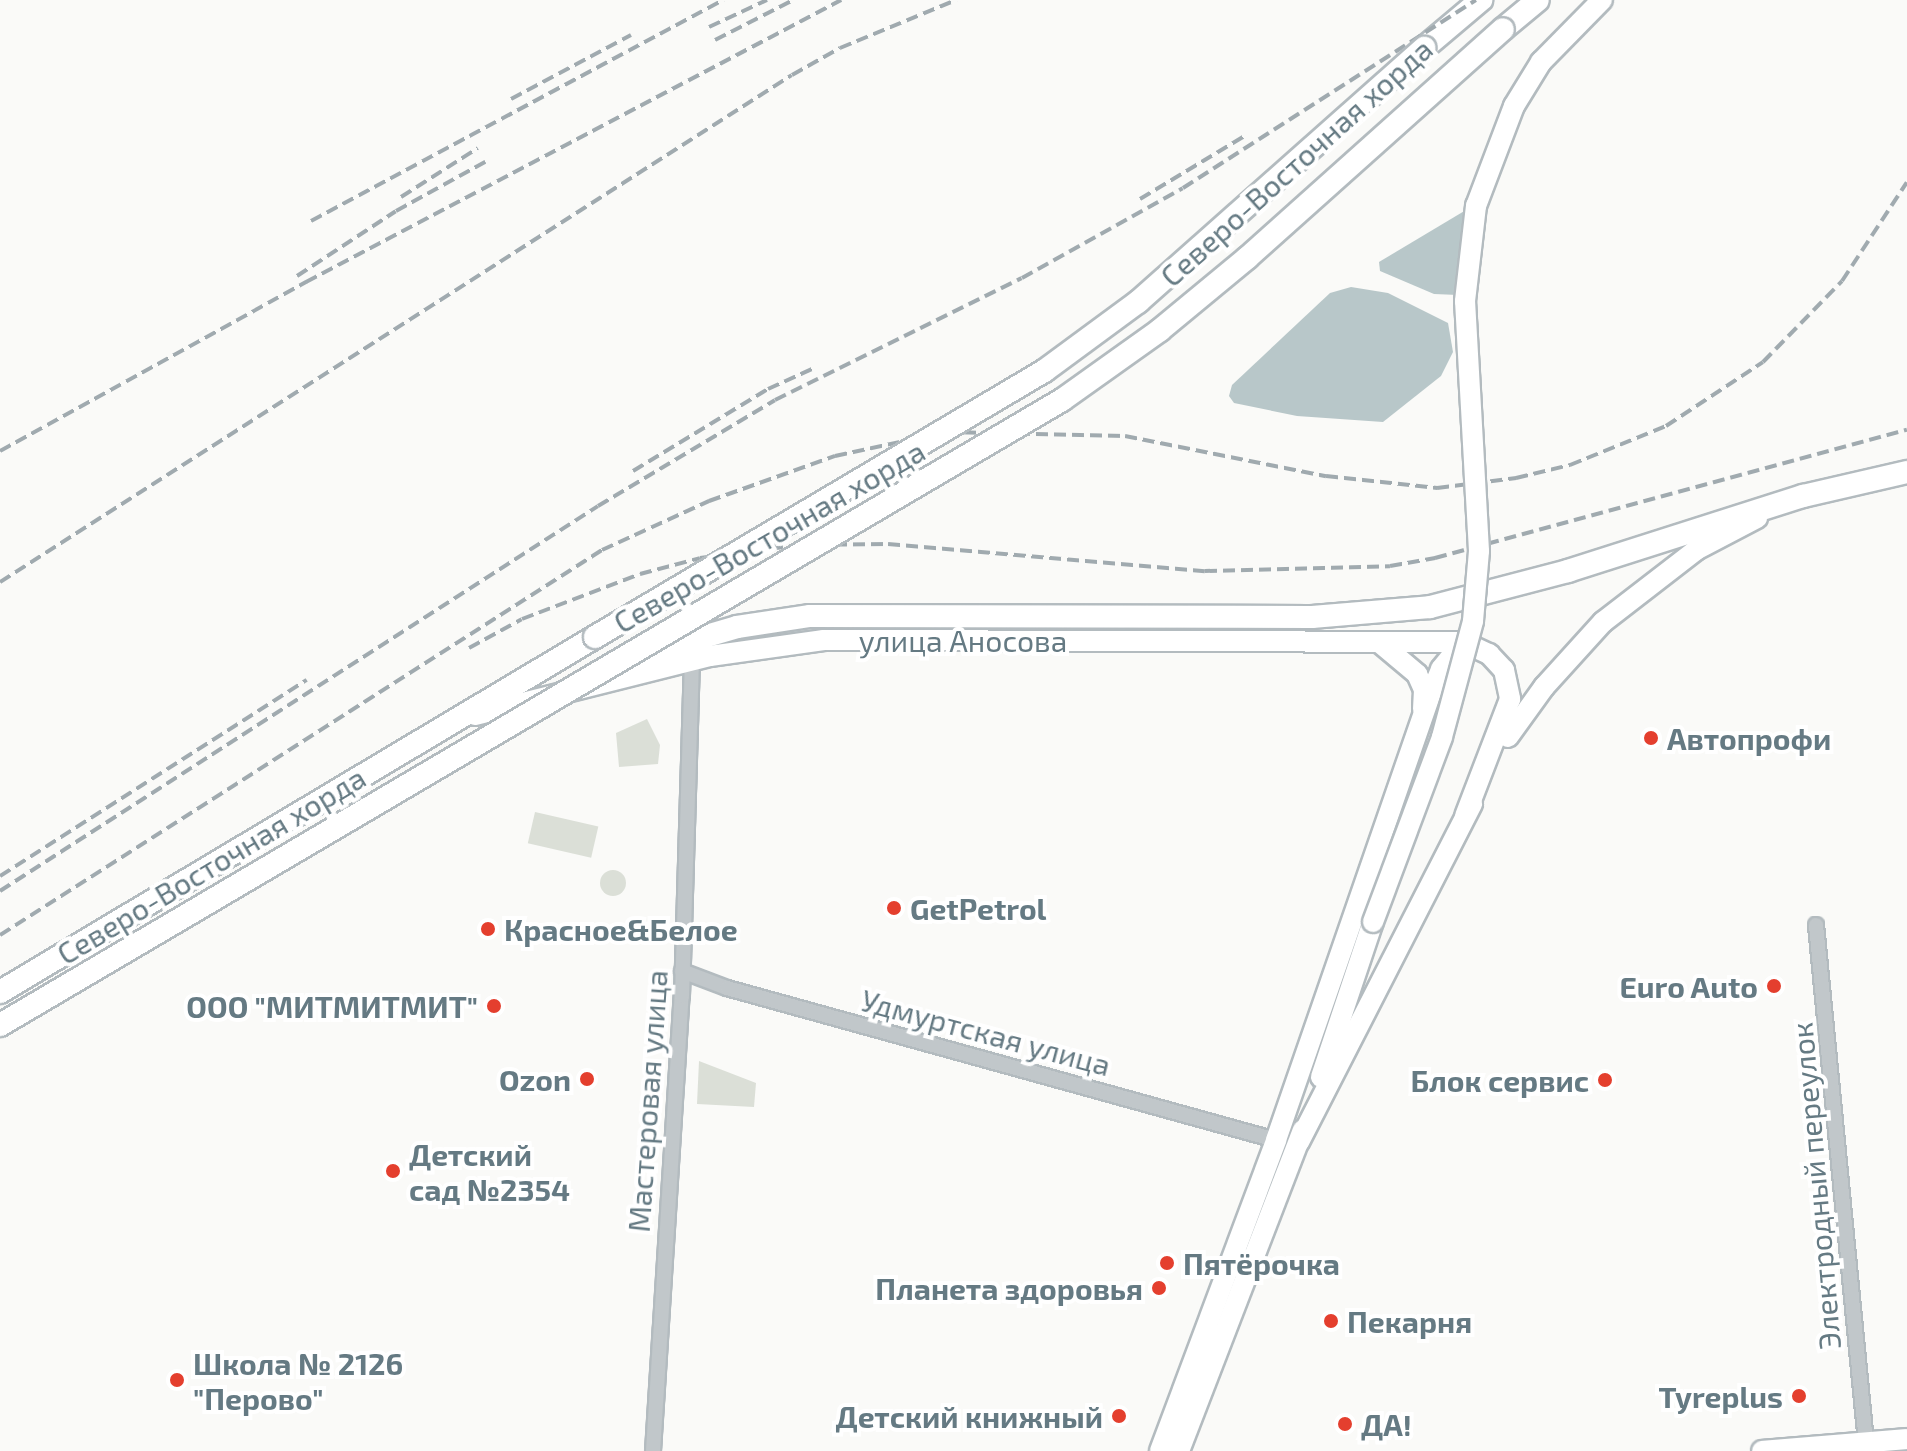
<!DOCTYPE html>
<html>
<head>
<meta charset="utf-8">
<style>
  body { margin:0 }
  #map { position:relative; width:1907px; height:1451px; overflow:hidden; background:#fafaf8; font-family:"Exo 2",sans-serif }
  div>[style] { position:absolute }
  .green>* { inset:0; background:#dbdfd7; transform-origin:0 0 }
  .round { border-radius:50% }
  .water>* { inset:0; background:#b8c7c9 }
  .roads { filter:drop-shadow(2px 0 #b3bbbf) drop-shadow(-2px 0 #b3bbbf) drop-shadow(0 2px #b3bbbf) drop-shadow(0 -2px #b3bbbf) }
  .street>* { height:14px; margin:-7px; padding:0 7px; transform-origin:7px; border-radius:7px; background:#c1c7ca }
  .secondary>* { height:20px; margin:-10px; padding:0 10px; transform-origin:10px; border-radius:10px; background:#fff }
  .primary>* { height:22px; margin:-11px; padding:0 11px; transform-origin:11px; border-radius:11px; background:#fff }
  .rail>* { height:4px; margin-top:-2px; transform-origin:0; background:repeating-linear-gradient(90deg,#a0aaaf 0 12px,transparent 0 18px) }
  .bridges { filter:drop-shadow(2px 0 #b3bbbf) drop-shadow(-2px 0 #b3bbbf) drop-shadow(0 2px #b3bbbf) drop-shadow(0 -2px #b3bbbf) }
  .secondary-bridge>* { height:20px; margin:-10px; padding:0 10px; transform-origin:10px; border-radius:10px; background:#fff }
  .primary-bridge>* { height:22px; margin:-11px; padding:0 11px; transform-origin:11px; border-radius:11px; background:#fff }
  .dots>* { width:22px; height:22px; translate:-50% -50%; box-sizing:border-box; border:4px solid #fff; border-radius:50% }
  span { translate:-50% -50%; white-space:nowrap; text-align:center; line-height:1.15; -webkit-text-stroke:8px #fff; paint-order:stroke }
  .street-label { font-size:30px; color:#657a83 }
  .poi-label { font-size:30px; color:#657a83; font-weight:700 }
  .left { translate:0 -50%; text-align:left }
  .right { translate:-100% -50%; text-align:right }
</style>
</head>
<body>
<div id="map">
  <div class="green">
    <div style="clip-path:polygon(647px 719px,660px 745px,658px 764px,619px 767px,616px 733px)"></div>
    <div style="left:535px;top:812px;width:65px;height:32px;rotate:13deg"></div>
    <div class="round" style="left:600px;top:870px;width:26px;height:26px"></div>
    <div style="clip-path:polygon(699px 1061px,756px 1083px,754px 1107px,697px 1104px)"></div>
  </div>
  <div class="water">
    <div style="clip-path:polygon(1466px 210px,1483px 220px,1484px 228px,1458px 295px,1434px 294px,1380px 271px,1379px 262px)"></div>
    <div style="clip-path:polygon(1351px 287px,1388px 293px,1448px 323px,1453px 352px,1441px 376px,1383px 422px,1297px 416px,1234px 403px,1229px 396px,1232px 385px,1330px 293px)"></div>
  </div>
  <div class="roads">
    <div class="street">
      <div style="left:1816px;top:925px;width:519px;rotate:84.48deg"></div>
      <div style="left:682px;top:971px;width:48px;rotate:20.7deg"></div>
      <div style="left:727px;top:988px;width:570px;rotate:15.48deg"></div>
      <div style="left:653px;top:1451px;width:456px;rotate:-86.4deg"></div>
      <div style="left:682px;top:996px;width:336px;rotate:-88.3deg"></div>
    </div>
    <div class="secondary">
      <div style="left:1379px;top:642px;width:50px;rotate:40.1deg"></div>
      <div style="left:1417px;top:674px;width:17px;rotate:66deg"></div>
      <div style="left:1424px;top:690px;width:19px;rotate:93deg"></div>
      <div style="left:475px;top:715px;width:242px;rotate:-14.1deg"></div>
      <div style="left:710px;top:656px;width:115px;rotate:-8deg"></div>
      <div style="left:824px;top:640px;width:639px;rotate:0.18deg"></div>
      <div style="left:1463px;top:642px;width:29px;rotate:25deg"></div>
      <div style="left:1489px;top:654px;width:22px;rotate:47deg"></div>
      <div style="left:1504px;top:670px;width:30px;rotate:78deg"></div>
      <div style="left:1510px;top:699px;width:125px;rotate:111deg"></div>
      <div style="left:1508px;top:737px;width:62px;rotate:-54.2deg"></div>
      <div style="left:1544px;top:687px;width:88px;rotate:-47.8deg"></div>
      <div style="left:1603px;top:622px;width:118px;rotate:-37.7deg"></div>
      <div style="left:1696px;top:550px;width:69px;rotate:-27.7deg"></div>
      <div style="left:1321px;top:1077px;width:163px;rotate:-71.5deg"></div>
      <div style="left:1299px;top:1142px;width:380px;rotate:-62.9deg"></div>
      <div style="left:1160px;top:1451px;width:332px;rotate:-69.5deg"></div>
      <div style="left:1276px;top:1140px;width:473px;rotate:-70.9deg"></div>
      <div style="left:1431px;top:693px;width:26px;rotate:-67deg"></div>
      <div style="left:1441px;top:669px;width:35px;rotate:-51deg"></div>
      <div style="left:1179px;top:1451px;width:344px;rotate:-68.9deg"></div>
      <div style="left:1762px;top:1451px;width:145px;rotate:-4.7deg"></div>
    </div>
    <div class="primary">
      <div style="left:1503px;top:29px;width:45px;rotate:-39.6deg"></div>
      <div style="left:1424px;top:48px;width:75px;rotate:-40.1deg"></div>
      <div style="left:638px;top:656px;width:103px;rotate:-16.3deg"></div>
      <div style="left:737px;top:627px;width:74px;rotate:-8.6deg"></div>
      <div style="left:810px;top:616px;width:502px;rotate:0.11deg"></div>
      <div style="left:1312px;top:617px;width:118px;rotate:-4.8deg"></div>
      <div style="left:1430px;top:607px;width:143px;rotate:-14.6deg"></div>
      <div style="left:1568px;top:571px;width:247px;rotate:-17.7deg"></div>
      <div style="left:1803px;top:496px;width:107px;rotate:-13deg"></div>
      <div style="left:0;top:992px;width:693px;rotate:-30.82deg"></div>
    </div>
  </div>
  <div class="rail">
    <div style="left:709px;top:27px;width:64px;rotate:-25deg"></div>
    <div style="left:715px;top:40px;width:88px;rotate:-27.1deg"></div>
    <div style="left:511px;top:99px;width:136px;rotate:-28.1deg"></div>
    <div style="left:401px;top:197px;width:91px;rotate:-32.5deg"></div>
    <div style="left:1140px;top:199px;width:124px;rotate:-31.1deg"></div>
    <div style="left:311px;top:221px;width:468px;rotate:-28.2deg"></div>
    <div style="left:297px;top:276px;width:118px;rotate:-33.3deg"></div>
    <div style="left:396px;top:211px;width:102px;rotate:-28.8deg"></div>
    <div style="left:0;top:451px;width:350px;rotate:-28.9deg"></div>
    <div style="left:306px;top:282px;width:605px;rotate:-27.79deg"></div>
    <div style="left:633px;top:471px;width:158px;rotate:-31.3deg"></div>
    <div style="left:768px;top:389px;width:51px;rotate:-24.5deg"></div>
    <div style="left:0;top:582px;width:940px;rotate:-32.63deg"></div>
    <div style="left:792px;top:75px;width:55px;rotate:-29.4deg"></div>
    <div style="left:840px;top:48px;width:126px;rotate:-22.5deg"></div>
    <div style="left:469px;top:648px;width:60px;rotate:-28.7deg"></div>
    <div style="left:522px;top:619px;width:126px;rotate:-20.9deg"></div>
    <div style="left:640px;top:574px;width:62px;rotate:-14.9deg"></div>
    <div style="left:700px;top:558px;width:100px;rotate:-7.5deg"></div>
    <div style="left:799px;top:545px;width:89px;rotate:-0.6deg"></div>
    <div style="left:888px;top:544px;width:318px;rotate:4.9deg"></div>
    <div style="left:1205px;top:571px;width:185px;rotate:-1.5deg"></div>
    <div style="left:1390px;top:566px;width:46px;rotate:-10.1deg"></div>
    <div style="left:1435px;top:558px;width:489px;rotate:-15.2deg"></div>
    <div style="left:0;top:876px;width:364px;rotate:-32.6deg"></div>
    <div style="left:0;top:891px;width:711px;rotate:-32.77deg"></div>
    <div style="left:598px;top:506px;width:206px;rotate:-30.9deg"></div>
    <div style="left:775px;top:400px;width:275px;rotate:-26.3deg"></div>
    <div style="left:1022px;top:278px;width:184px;rotate:-29.2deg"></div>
    <div style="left:1183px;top:188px;width:348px;rotate:-32.7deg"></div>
    <div style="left:0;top:935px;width:715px;rotate:-32.6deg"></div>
    <div style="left:602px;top:550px;width:118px;rotate:-24.6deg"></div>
    <div style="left:709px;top:501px;width:134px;rotate:-19.7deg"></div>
    <div style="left:835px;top:456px;width:114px;rotate:-12.2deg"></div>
    <div style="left:946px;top:432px;width:179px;rotate:1.3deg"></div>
    <div style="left:1125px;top:436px;width:205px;rotate:11.3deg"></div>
    <div style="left:1326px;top:476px;width:112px;rotate:6.2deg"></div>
    <div style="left:1437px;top:488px;width:80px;rotate:-7.2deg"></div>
    <div style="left:1516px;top:478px;width:56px;rotate:-13.5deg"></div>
    <div style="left:1570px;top:465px;width:104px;rotate:-22.1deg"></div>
    <div style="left:1666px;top:426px;width:116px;rotate:-33.4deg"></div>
    <div style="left:1763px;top:362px;width:113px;rotate:-45.7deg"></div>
    <div style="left:1842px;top:281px;width:118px;rotate:-56.7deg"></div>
  </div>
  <div class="bridges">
    <div class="secondary-bridge">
      <div style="left:1373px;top:922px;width:197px;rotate:-69.5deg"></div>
      <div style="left:1442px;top:737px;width:120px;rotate:-75deg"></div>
      <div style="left:1473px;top:621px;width:70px;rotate:-85.1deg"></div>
      <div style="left:1479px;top:551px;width:250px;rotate:-93.2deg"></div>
      <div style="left:1465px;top:301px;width:96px;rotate:-83.4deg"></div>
      <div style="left:1476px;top:206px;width:107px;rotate:-69.2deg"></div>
      <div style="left:1514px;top:106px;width:52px;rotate:-58.5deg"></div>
      <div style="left:1541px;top:62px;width:87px;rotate:-45.5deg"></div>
    </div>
    <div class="primary-bridge">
      <div style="left:595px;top:637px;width:522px;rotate:-30.64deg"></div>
      <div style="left:1044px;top:371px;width:117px;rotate:-36.3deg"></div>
      <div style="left:1138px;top:302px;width:383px;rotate:-41.6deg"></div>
      <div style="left:0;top:1025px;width:1232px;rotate:-30.48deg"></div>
      <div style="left:1062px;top:400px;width:120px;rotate:-35.5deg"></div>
      <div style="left:1160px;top:330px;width:113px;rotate:-39.6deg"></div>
      <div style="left:1247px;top:258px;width:343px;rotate:-41.8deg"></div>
    </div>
  </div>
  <div class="dots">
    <div style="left:1651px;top:738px;background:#e43f2e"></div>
    <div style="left:894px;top:908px;background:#e43f2e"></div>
    <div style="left:488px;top:929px;background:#e43f2e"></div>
    <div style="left:1774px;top:986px;background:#e43f2e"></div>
    <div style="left:494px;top:1006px;background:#e43f2e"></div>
    <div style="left:587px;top:1079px;background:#e43f2e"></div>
    <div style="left:1605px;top:1080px;background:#e43f2e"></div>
    <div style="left:393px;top:1171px;background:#e43f2e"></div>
    <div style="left:1167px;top:1263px;background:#e43f2e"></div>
    <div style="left:1159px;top:1288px;background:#e43f2e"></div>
    <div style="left:1331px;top:1321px;background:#e43f2e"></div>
    <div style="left:177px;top:1380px;background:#e43f2e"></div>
    <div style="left:1799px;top:1396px;background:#e43f2e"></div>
    <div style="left:1119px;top:1416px;background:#e43f2e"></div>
    <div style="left:1345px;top:1424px;background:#e43f2e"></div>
  </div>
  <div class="street-label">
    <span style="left:1296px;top:162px;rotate:-42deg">Северо-Восточная хорда</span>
    <span style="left:769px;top:536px;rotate:-30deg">Северо-Восточная хорда</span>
    <span style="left:963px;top:640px">улица Аносова</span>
    <span style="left:211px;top:865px;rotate:-31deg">Северо-Восточная хорда</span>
    <span style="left:986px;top:1032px;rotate:15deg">Удмуртская улица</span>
    <span style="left:647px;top:1101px;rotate:-86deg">Мастеровая улица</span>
    <span style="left:1815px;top:1186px;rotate:-95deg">Электродный переулок</span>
  </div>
  <div class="poi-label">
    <span class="left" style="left:1667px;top:738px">Автопрофи</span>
    <span class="left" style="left:910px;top:908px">GetPetrol</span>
    <span class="left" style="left:504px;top:929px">Красное&amp;Белое</span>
    <span class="right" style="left:1758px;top:986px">Euro Auto</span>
    <span class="right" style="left:478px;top:1006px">ООО "МИТМИТМИТ"</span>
    <span class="right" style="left:571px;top:1079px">Ozon</span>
    <span class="right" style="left:1589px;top:1080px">Блок сервис</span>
    <span class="left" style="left:409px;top:1171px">Детский<br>сад №2354</span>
    <span class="left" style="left:1183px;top:1263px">Пятёрочка</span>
    <span class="right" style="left:1143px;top:1288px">Планета здоровья</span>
    <span class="left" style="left:1347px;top:1321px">Пекарня</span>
    <span class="left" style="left:193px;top:1380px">Школа № 2126<br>"Перово"</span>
    <span class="right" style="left:1783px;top:1396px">Tyreplus</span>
    <span class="right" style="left:1103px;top:1416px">Детский книжный</span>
    <span class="left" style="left:1361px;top:1424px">ДА!</span>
  </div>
</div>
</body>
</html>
